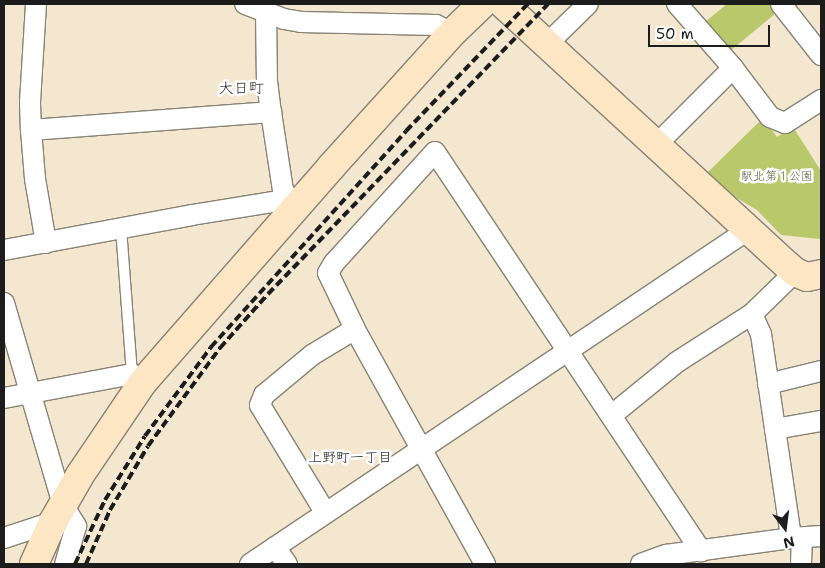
<!DOCTYPE html>
<html>
<head>
<meta charset="utf-8">
<style>
  body { margin:0 }
  #map { position:relative; width:825px; height:568px; overflow:hidden; background:#f4e7d0; font-family:"Shantell Sans","Klee One",sans-serif }
  div>[style] { position:absolute }
  .green>* { inset:0; background:#b8c86b }
  .roads { filter:drop-shadow(1px 0 #888276) drop-shadow(-1px 0 #888276) drop-shadow(0 1px #888276) drop-shadow(0 -1px #888276) }
  .lane>* { height:10px; margin:-5px; padding:0 5px; transform-origin:5px; border-radius:5px; background:#fff }
  .street>* { height:20px; margin:-10px; padding:0 10px; transform-origin:10px; border-radius:10px; background:#fff }
  .secondary>* { height:28px; margin:-14px; padding:0 14px; transform-origin:14px; border-radius:14px; background:#fce6c4 }
  .rail>* { height:4px; margin-top:-2px; transform-origin:0; background:repeating-linear-gradient(90deg,#1c1c1c 0 8px,transparent 0 12px) }
  span { translate:-50% -50%; white-space:nowrap; text-align:center; line-height:1.15; -webkit-text-stroke:5px #fff; paint-order:stroke }
  .park-label { font-size:12px; color:#5a613c }
  .neighbourhood-label { font-size:14px; color:#1c1c1c }
  .quarter-label { font-size:15px; color:#1c1c1c }
  .frame { position:absolute; inset:0; border:5px solid #1c1c1c; pointer-events:none }
  .north { position:absolute; left:760px; top:503px; width:50px; height:50px; -webkit-text-stroke:4px #fff; paint-order:stroke; rotate:165deg; font-size:14px; font-weight:700; line-height:20px; text-align:center; color:#1c1c1c }
  .north::after { content:''; display:block; margin:auto; width:18px; height:22px; background:#1c1c1c; clip-path:polygon(50% 0,100% 100%,50% 72%,0 100%) }
  .scale { position:absolute; left:648px; top:25px; width:122px; height:22px; box-sizing:border-box; border:2px solid #1c1c1c; border-top:0; padding-left:6px; font-size:15px; line-height:18px; white-space:nowrap; color:#1c1c1c; -webkit-text-stroke:4px #fff; paint-order:stroke }
</style>
</head>
<body>
<div id="map">
  <div class="green">
    <div style="clip-path:polygon(727px 4px,769px 4px,776px 13px,730px 51px,705px 22px)"></div>
    <div style="clip-path:polygon(763px 118px,777px 137px,793px 127px,821px 171px,820px 239px,781px 235px,757px 210px,737px 198px,707px 173px)"></div>
  </div>
  <div class="roads">
    <div class="lane">
      <div style="left:121px;top:228px;width:146px;rotate:85.7deg"></div>
    </div>
    <div class="street">
      <div style="left:36px;top:4px;width:99px;rotate:93.5deg"></div>
      <div style="left:30px;top:103px;width:27px;rotate:88deg"></div>
      <div style="left:31px;top:130px;width:49px;rotate:85.3deg"></div>
      <div style="left:35px;top:179px;width:65px;rotate:80.2deg"></div>
      <div style="left:245px;top:4px;width:42px;rotate:21deg"></div>
      <div style="left:284px;top:19px;width:17px;rotate:10deg"></div>
      <div style="left:301px;top:22px;width:135px;rotate:1.3deg"></div>
      <div style="left:436px;top:25px;width:18px;rotate:27deg"></div>
      <div style="left:677px;top:4px;width:85px;rotate:48.8deg"></div>
      <div style="left:733px;top:68px;width:61px;rotate:52.9deg"></div>
      <div style="left:770px;top:117px;width:16px;rotate:22deg"></div>
      <div style="left:785px;top:123px;width:43px;rotate:-32.6deg"></div>
      <div style="left:781px;top:4px;width:65px;rotate:51.9deg"></div>
      <div style="left:266px;top:12px;width:69px;rotate:89.2deg"></div>
      <div style="left:267px;top:81px;width:31px;rotate:83deg"></div>
      <div style="left:271px;top:112px;width:79px;rotate:81.3deg"></div>
      <div style="left:283px;top:190px;width:24px;rotate:57deg"></div>
      <div style="left:547px;top:44px;width:57px;rotate:-44.3deg"></div>
      <div style="left:31px;top:130px;width:241px;rotate:-4.3deg"></div>
      <div style="left:656px;top:145px;width:109px;rotate:-45deg"></div>
      <div style="left:4px;top:250px;width:191px;rotate:-10.5deg"></div>
      <div style="left:192px;top:215px;width:87px;rotate:-9.2deg"></div>
      <div style="left:278px;top:201px;width:20px;rotate:27deg"></div>
      <div style="left:4px;top:303px;width:210px;rotate:73.7deg"></div>
      <div style="left:63px;top:505px;width:25px;rotate:58deg"></div>
      <div style="left:76px;top:526px;width:40px;rotate:106deg"></div>
      <div style="left:752px;top:314px;width:22px;rotate:66deg"></div>
      <div style="left:761px;top:334px;width:206px;rotate:81.6deg"></div>
      <div style="left:768px;top:384px;width:55px;rotate:-13.8deg"></div>
      <div style="left:4px;top:398px;width:130px;rotate:-10.6deg"></div>
      <div style="left:132px;top:374px;width:14px;rotate:36deg"></div>
      <div style="left:612px;top:415px;width:84px;rotate:-39.2deg"></div>
      <div style="left:677px;top:362px;width:89px;rotate:-32.6deg"></div>
      <div style="left:752px;top:314px;width:60px;rotate:-44.3deg"></div>
      <div style="left:775px;top:429px;width:47px;rotate:-9.9deg"></div>
      <div style="left:325px;top:512px;width:125px;rotate:-121.3deg"></div>
      <div style="left:260px;top:405px;width:11px;rotate:-68deg"></div>
      <div style="left:264px;top:395px;width:62px;rotate:-39.8deg"></div>
      <div style="left:312px;top:355px;width:50px;rotate:-31.2deg"></div>
      <div style="left:4px;top:538px;width:52px;rotate:-18.1deg"></div>
      <div style="left:275px;top:547px;width:21px;rotate:55deg"></div>
      <div style="left:250px;top:564px;width:600px;rotate:-33.85deg"></div>
      <div style="left:485px;top:564px;width:269px;rotate:-119deg"></div>
      <div style="left:355px;top:329px;width:62px;rotate:-115.7deg"></div>
      <div style="left:328px;top:273px;width:12px;rotate:-59deg"></div>
      <div style="left:334px;top:263px;width:150px;rotate:-47.7deg"></div>
      <div style="left:435px;top:152px;width:480px;rotate:56.3deg"></div>
      <div style="left:641px;top:564px;width:27px;rotate:-20deg"></div>
      <div style="left:666px;top:555px;width:126px;rotate:-7.7deg"></div>
      <div style="left:791px;top:538px;width:30px;rotate:-4deg"></div>
      <div style="left:801px;top:564px;width:26px;rotate:-88deg"></div>
    </div>
    <div class="secondary">
      <div style="left:503px;top:4px;width:386px;rotate:42.6deg"></div>
      <div style="left:787px;top:265px;width:11px;rotate:41deg"></div>
      <div style="left:795px;top:272px;width:13px;rotate:23deg"></div>
      <div style="left:807px;top:277px;width:14px;rotate:-12deg"></div>
      <div style="left:34px;top:564px;width:46px;rotate:-65.7deg"></div>
      <div style="left:53px;top:522px;width:54px;rotate:-60.1deg"></div>
      <div style="left:80px;top:475px;width:112px;rotate:-55.9deg"></div>
      <div style="left:143px;top:382px;width:286px;rotate:-48.8deg"></div>
      <div style="left:331px;top:167px;width:181px;rotate:-47.9deg"></div>
      <div style="left:452px;top:33px;width:42px;rotate:-44deg"></div>
    </div>
  </div>
  <div class="rail">
    <div style="left:75px;top:564px;width:71px;rotate:-64.9deg"></div>
    <div style="left:105px;top:500px;width:75px;rotate:-58deg"></div>
    <div style="left:145px;top:436px;width:111px;rotate:-53.4deg"></div>
    <div style="left:211px;top:347px;width:291px;rotate:-47.9deg"></div>
    <div style="left:406px;top:131px;width:176px;rotate:-46.2deg"></div>
    <div style="left:86px;top:564px;width:59px;rotate:-66deg"></div>
    <div style="left:110px;top:510px;width:74px;rotate:-59.3deg"></div>
    <div style="left:148px;top:446px;width:122px;rotate:-53.7deg"></div>
    <div style="left:220px;top:348px;width:72px;rotate:-48.4deg"></div>
    <div style="left:268px;top:294px;width:403px;rotate:-46deg"></div>
  </div>
  <div class="park-label">
    <span style="left:777px;top:177px">駅北第１公園</span>
  </div>
  <div class="neighbourhood-label">
    <span style="left:350px;top:457px">上野町一丁目</span>
  </div>
  <div class="quarter-label">
    <span style="left:241px;top:89px">大日町</span>
  </div>
  <div class="frame"></div>
  <div class="north">N</div>
  <div class="scale">50 m</div>
</div>
</body>
</html>
